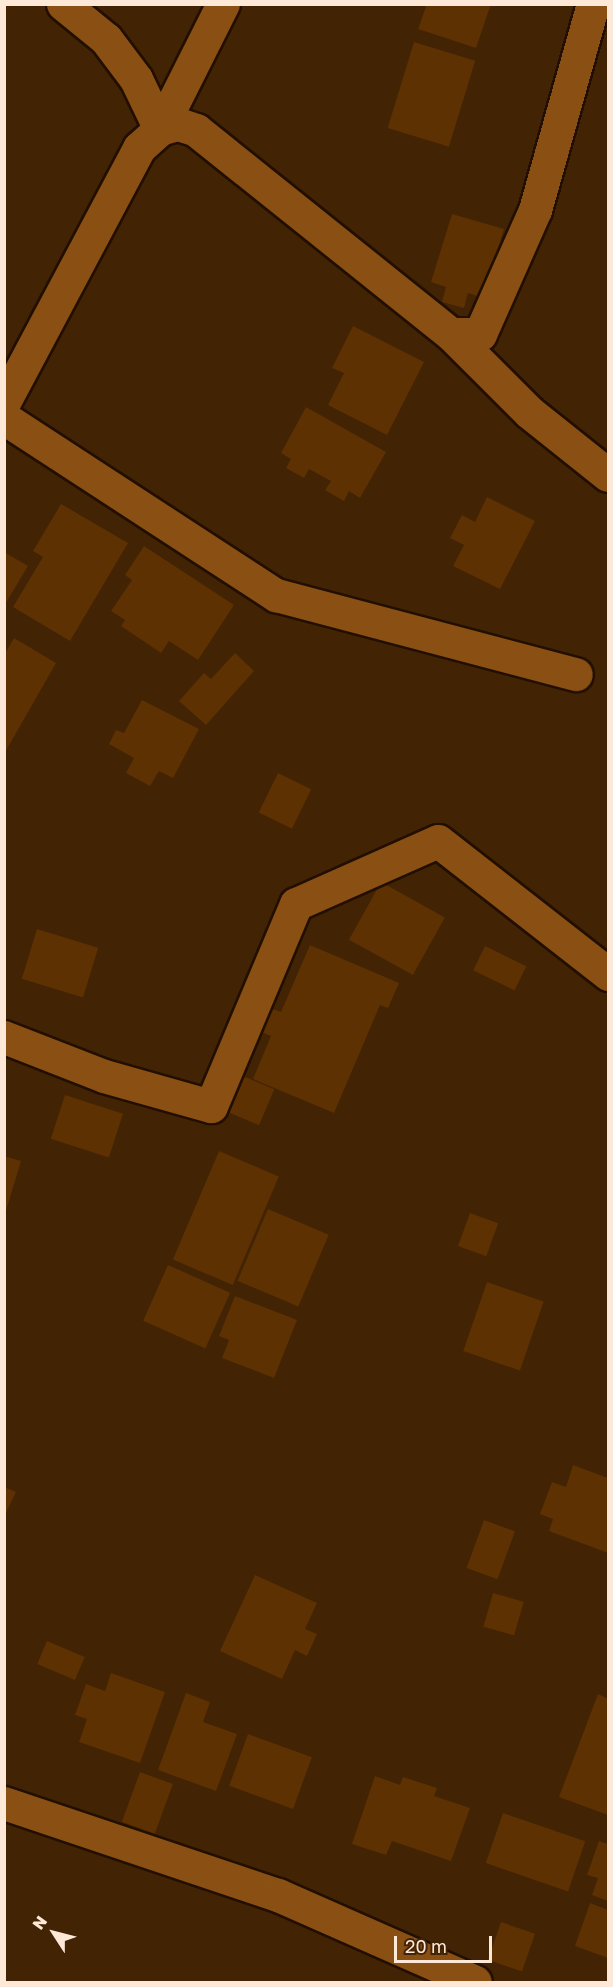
<!DOCTYPE html>
<html>
<head>
<meta charset="utf-8">
<style>
  body { margin:0 }
  #map { position:relative; width:613px; height:1987px; overflow:hidden; background:#422304; font-family:"Golos Text",sans-serif }
  div>[style] { position:absolute }
  .building>* { inset:0; background:#5d3101; transform-origin:0 0 }
  .roads { filter:drop-shadow(2px 0 #220f01) drop-shadow(-2px 0 #220f01) drop-shadow(0 2px #220f01) drop-shadow(0 -2px #220f01) }
  .street>* { height:33px; margin:-16.5px; padding:0 16.5px; transform-origin:16.5px; border-radius:16.5px; background:#8a5013 }
  span { translate:-50% -50%; white-space:nowrap; text-align:center; line-height:1.15; -webkit-text-stroke:6px #422304; paint-order:stroke }
  .frame { position:absolute; inset:0; border:6px solid #fee9d9; pointer-events:none }
  .north { position:absolute; left:24px; top:1903px; width:60px; height:60px; -webkit-text-stroke:4px #422304; paint-order:stroke; rotate:306deg; font-size:16px; font-weight:700; line-height:24px; text-align:center; color:#fee9d9 }
  .north::after { content:''; display:block; margin:auto; width:21px; height:27px; background:#fee9d9; clip-path:polygon(50% 0,100% 100%,50% 72%,0 100%) }
  .scale { position:absolute; left:394px; top:1936px; width:98px; height:27px; box-sizing:border-box; border:3px solid #fee9d9; border-top:0; padding-left:8px; font-size:18px; line-height:21px; white-space:nowrap; color:#fee9d9; -webkit-text-stroke:4px #422304; paint-order:stroke }
</style>
</head>
<body>
<div id="map">
  <div class="building">
    <div style="clip-path:polygon(427px 4px,491px 4px,476px 48px,418px 29px)"></div>
    <div style="left:414px;top:42px;width:64px;height:90px;rotate:17deg"></div>
    <div style="clip-path:polygon(452px 214px,504px 229px,483px 298px,468px 293px,464px 308px,442px 302px,446px 287px,431px 282px)"></div>
    <div style="clip-path:polygon(353px 326px,424px 362px,387px 435px,328px 405px,344px 373px,332px 368px)"></div>
    <div style="clip-path:polygon(306px 407px,386px 452px,360px 498px,349px 491px,344px 501px,325px 490px,331px 481px,309px 469px,304px 478px,286px 468px,291px 459px,281px 453px)"></div>
    <div style="clip-path:polygon(487px 497px,535px 521px,500px 589px,453px 566px,464px 545px,450px 538px,462px 515px,475px 522px)"></div>
    <div style="clip-path:polygon(61px 504px,128px 543px,70px 641px,13px 607px,43px 557px,33px 551px)"></div>
    <div style="clip-path:polygon(144px 546px,234px 605px,198px 660px,169px 641px,161px 653px,121px 626px,125px 620px,111px 611px,132px 580px,125px 575px)"></div>
    <div style="clip-path:polygon(4px 552px,28px 566px,4px 606px)"></div>
    <div style="clip-path:polygon(14px 638px,56px 663px,4px 754px,4px 655px)"></div>
    <div style="clip-path:polygon(235px 653px,254px 671px,206px 725px,179px 701px,204px 673px,211px 679px)"></div>
    <div style="clip-path:polygon(142px 700px,199px 729px,173px 778px,159px 771px,150px 786px,126px 773px,134px 758px,109px 744px,116px 730px,124px 733px)"></div>
    <div style="left:278px;top:773px;width:37px;height:44px;rotate:26deg"></div>
    <div style="left:381px;top:882px;width:73px;height:66px;rotate:29deg"></div>
    <div style="left:37px;top:929px;width:64px;height:52px;rotate:17deg"></div>
    <div style="clip-path:polygon(310px 945px,399px 983px,388px 1008px,380px 1005px,334px 1113px,253px 1079px,271px 1036px,259px 1031px,269px 1008px,281px 1012px)"></div>
    <div style="left:485px;top:946px;width:46px;height:27px;rotate:26deg"></div>
    <div style="left:243px;top:1076px;width:34px;height:39px;rotate:23deg"></div>
    <div style="left:65px;top:1095px;width:61px;height:46px;rotate:18deg"></div>
    <div style="left:219px;top:1151px;width:65px;height:118px;rotate:23deg"></div>
    <div style="clip-path:polygon(4px 1156px,21px 1161px,5px 1214px,4px 1214px)"></div>
    <div style="left:268px;top:1209px;width:66px;height:78px;rotate:23deg"></div>
    <div style="left:470px;top:1213px;width:30px;height:35px;rotate:20deg"></div>
    <div style="left:168px;top:1265px;width:68px;height:61px;rotate:24deg"></div>
    <div style="left:487px;top:1282px;width:60px;height:73px;rotate:19deg"></div>
    <div style="clip-path:polygon(235px 1296px,297px 1320px,274px 1378px,222px 1358px,229px 1340px,219px 1336px)"></div>
    <div style="clip-path:polygon(573px 1465px,608px 1478px,608px 1553px,549px 1531px,553px 1519px,540px 1514px,552px 1482px,566px 1487px)"></div>
    <div style="clip-path:polygon(4px 1487px,16px 1492px,4px 1517px)"></div>
    <div style="left:484px;top:1520px;width:33px;height:51px;rotate:20deg"></div>
    <div style="clip-path:polygon(255px 1575px,317px 1603px,305px 1629px,317px 1634px,307px 1656px,295px 1650px,282px 1679px,220px 1651px)"></div>
    <div style="left:493px;top:1593px;width:32px;height:35px;rotate:16deg"></div>
    <div style="left:47px;top:1641px;width:41px;height:25px;rotate:23deg"></div>
    <div style="clip-path:polygon(111px 1673px,165px 1692px,140px 1763px,79px 1742px,87px 1719px,75px 1715px,86px 1684px,105px 1691px)"></div>
    <div style="clip-path:polygon(186px 1693px,210px 1702px,203px 1722px,237px 1734px,216px 1791px,158px 1770px)"></div>
    <div style="clip-path:polygon(598px 1694px,608px 1699px,608px 1815px,559px 1797px)"></div>
    <div style="left:248px;top:1734px;width:68px;height:55px;rotate:20deg"></div>
    <div style="left:140px;top:1772px;width:35px;height:53px;rotate:20deg"></div>
    <div style="clip-path:polygon(375px 1776px,400px 1785px,403px 1777px,437px 1788px,434px 1796px,470px 1808px,451px 1861px,392px 1841px,386px 1855px,352px 1844px)"></div>
    <div style="left:503px;top:1813px;width:87px;height:53px;rotate:19deg"></div>
    <div style="clip-path:polygon(599px 1841px,608px 1844px,608px 1901px,592px 1895px,598px 1878px,587px 1875px)"></div>
    <div style="clip-path:polygon(590px 1903px,608px 1910px,608px 1958px,575px 1946px)"></div>
    <div style="left:501px;top:1922px;width:36px;height:40px;rotate:19deg"></div>
  </div>
  <div class="roads">
    <div class="street">
      <div style="left:63px;top:4px;width:55px;rotate:39.1deg"></div>
      <div style="left:106px;top:39px;width:50px;rotate:53.1deg"></div>
      <div style="left:136px;top:79px;width:55px;rotate:64.4deg"></div>
      <div style="left:160px;top:129px;width:140px;rotate:-63.3deg"></div>
      <div style="left:451px;top:334px;width:110px;rotate:45deg"></div>
      <div style="left:529px;top:412px;width:101px;rotate:38.6deg"></div>
      <div style="left:4px;top:402px;width:288px;rotate:-62deg"></div>
      <div style="left:139px;top:148px;width:28px;rotate:-42deg"></div>
      <div style="left:160px;top:129px;width:19px;rotate:-16deg"></div>
      <div style="left:178px;top:124px;width:19px;rotate:18deg"></div>
      <div style="left:196px;top:130px;width:327px;rotate:38.7deg"></div>
      <div style="left:451px;top:334px;width:29px"></div>
      <div style="left:480px;top:334px;width:136px;rotate:-66.1deg"></div>
      <div style="left:535px;top:210px;width:214px;rotate:-74.3deg"></div>
      <div style="left:4px;top:418px;width:325px;rotate:33.1deg"></div>
      <div style="left:276px;top:595px;width:310px;rotate:14.8deg"></div>
      <div style="left:4px;top:1037px;width:107px;rotate:21.3deg"></div>
      <div style="left:104px;top:1076px;width:111px;rotate:15.7deg"></div>
      <div style="left:211px;top:1106px;width:219px;rotate:-67.2deg"></div>
      <div style="left:296px;top:904px;width:155px;rotate:-23.9deg"></div>
      <div style="left:438px;top:841px;width:216px;rotate:38deg"></div>
      <div style="left:4px;top:1803px;width:289px;rotate:18.6deg"></div>
      <div style="left:278px;top:1895px;width:215px;rotate:23.8deg"></div>
    </div>
  </div>
  <div class="frame"></div>
  <div class="north">N</div>
  <div class="scale">20 m</div>
</div>
</body>
</html>
